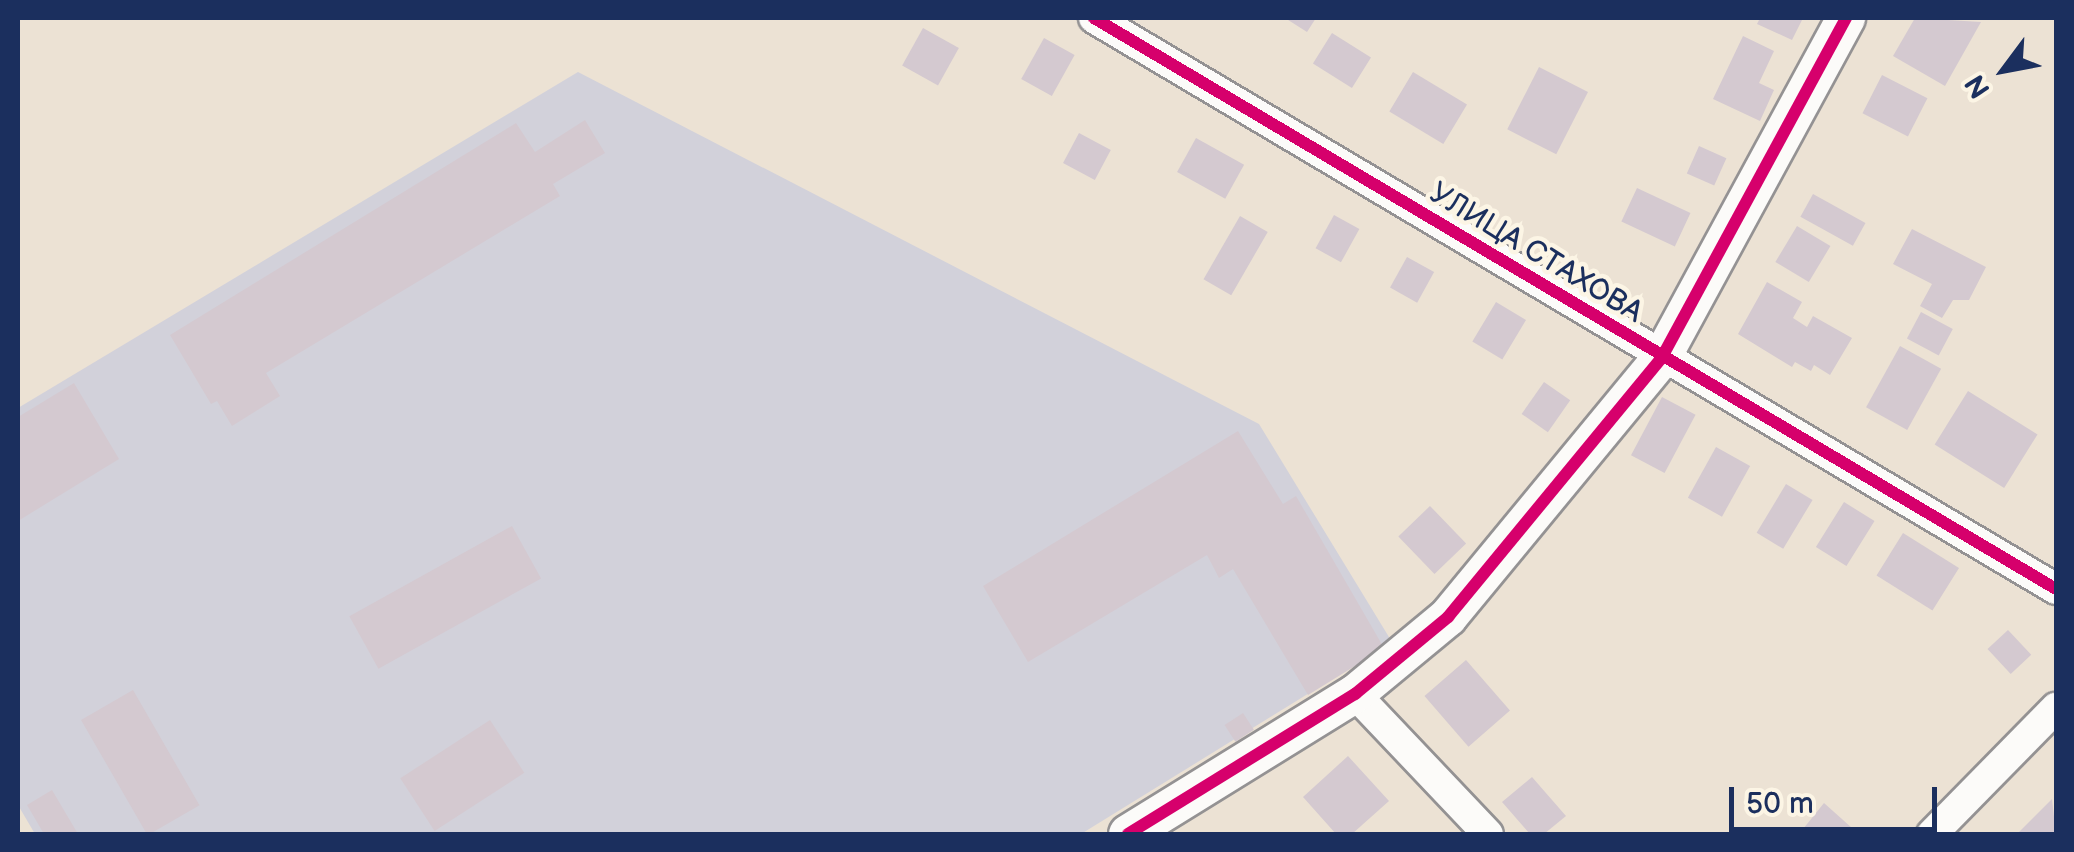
<!DOCTYPE html>
<html>
<head>
<meta charset="utf-8">
<style>
  body { margin:0 }
  #map { position:relative; width:2074px; height:852px; overflow:hidden; background:#ece2d4; font-family:"Balsamiq Sans",sans-serif }
  div>[style] { position:absolute }
  .industrial>* { inset:0; background:#d2d1da }
  .building>* { inset:0; background:#d4c9d0; transform-origin:0 0 }
  .roads { filter:drop-shadow(2px 0 #949293) drop-shadow(-2px 0 #949293) drop-shadow(0 2px #949293) drop-shadow(0 -2px #949293) }
  .minor>* { height:30px; margin:-15px; padding:0 15px; transform-origin:15px; border-radius:15px; background:#fcfbf9 }
  .tertiary>* { height:38px; margin:-19px; padding:0 19px; transform-origin:19px; border-radius:19px; background:#fcfbf9 }
  .cycleway>* { height:12px; margin:-6px; padding:0 6px; transform-origin:6px; border-radius:6px; background:#d6006c }
  span { translate:-50% -50%; white-space:nowrap; text-align:center; line-height:1.15; -webkit-text-stroke:9px #fcf5e5; paint-order:stroke }
  .street-label { font-size:30px; color:#1b2f5e }
  .frame { position:absolute; inset:0; border:20px solid #1b2f5e; pointer-events:none }
  .north { position:absolute; left:1954px; top:20px; width:100px; height:100px; -webkit-text-stroke:8px #fcf5e5; paint-order:stroke; rotate:238deg; font-size:28px; font-weight:700; line-height:40px; text-align:center; color:#1b2f5e }
  .north::after { content:''; display:block; margin:auto; width:35px; height:45px; background:#1b2f5e; clip-path:polygon(50% 0,100% 100%,50% 72%,0 100%) }
  .scale { position:absolute; left:1729px; top:787px; width:208px; height:45px; box-sizing:border-box; border:5px solid #1b2f5e; border-top:0; padding-left:12px; font-size:30px; line-height:35px; white-space:nowrap; color:#1b2f5e; -webkit-text-stroke:8px #fcf5e5; paint-order:stroke }
</style>
</head>
<body>
<div id="map">
  <div class="industrial">
    <div style="clip-path:polygon(578px 72px,1259px 424px,1392px 642px,1081px 834px,35px 834px,18px 805px,18px 408px)"></div>
  </div>
  <div class="building">
    <div style="clip-path:polygon(1285px 18px,1316px 18px,1307px 32px)"></div>
    <div style="clip-path:polygon(1760px 18px,1803px 18px,1792px 40px,1757px 24px)"></div>
    <div style="clip-path:polygon(1915px 18px,1981px 22px,1945px 86px,1893px 56px)"></div>
    <div style="left:923px;top:28px;width:41px;height:43px;rotate:29deg"></div>
    <div style="left:1332px;top:33px;width:46px;height:36px;rotate:32deg"></div>
    <div style="clip-path:polygon(1743px 36px,1774px 51px,1759px 83px,1774px 90px,1760px 121px,1713px 99px)"></div>
    <div style="left:1044px;top:38px;width:35px;height:47px;rotate:29deg"></div>
    <div style="left:1539px;top:67px;width:55px;height:70px;rotate:27deg"></div>
    <div style="left:1413px;top:72px;width:63px;height:46px;rotate:31deg"></div>
    <div style="left:1882px;top:75px;width:51px;height:43px;rotate:27deg"></div>
    <div style="clip-path:polygon(585px 120px,605px 153px,553px 184px,560px 196px,266px 373px,280px 396px,232px 426px,217px 401px,211px 404px,170px 335px,516px 123px,535px 152px)"></div>
    <div style="left:1079px;top:133px;width:36px;height:34px;rotate:28deg"></div>
    <div style="left:1196px;top:138px;width:55px;height:39px;rotate:29deg"></div>
    <div style="left:1699px;top:146px;width:30px;height:30px;rotate:24deg"></div>
    <div style="left:1637px;top:188px;width:59px;height:37px;rotate:25deg"></div>
    <div style="left:1813px;top:194px;width:60px;height:26px;rotate:29deg"></div>
    <div style="left:1334px;top:215px;width:29px;height:38px;rotate:29deg"></div>
    <div style="left:1240px;top:216px;width:32px;height:73px;rotate:30deg"></div>
    <div style="left:1797px;top:226px;width:39px;height:42px;rotate:31deg"></div>
    <div style="clip-path:polygon(1912px 229px,1986px 267px,1969px 300px,1953px 300px,1942px 318px,1920px 306px,1932px 284px,1893px 264px)"></div>
    <div style="left:1407px;top:257px;width:31px;height:35px;rotate:29deg"></div>
    <div style="clip-path:polygon(1767px 282px,1802px 302px,1793px 318px,1807px 327px,1813px 316px,1852px 338px,1830px 375px,1814px 365px,1811px 371px,1795px 362px,1792px 367px,1738px 334px)"></div>
    <div style="left:1496px;top:302px;width:35px;height:46px;rotate:31deg"></div>
    <div style="left:1921px;top:312px;width:36px;height:30px;rotate:28deg"></div>
    <div style="left:1900px;top:346px;width:47px;height:70px;rotate:29deg"></div>
    <div style="left:1544px;top:382px;width:32px;height:39px;rotate:35deg"></div>
    <div style="clip-path:polygon(74px 383px,119px 459px,18px 521px,18px 417px)"></div>
    <div style="left:1968px;top:391px;width:82px;height:63px;rotate:32deg"></div>
    <div style="left:1662px;top:397px;width:38px;height:66px;rotate:28deg"></div>
    <div style="clip-path:polygon(1238px 431px,1283px 504px,1296px 496px,1384px 648px,1308px 695px,1233px 569px,1219px 578px,1207px 555px,1028px 662px,983px 586px)"></div>
    <div style="left:1716px;top:447px;width:39px;height:58px;rotate:29deg"></div>
    <div style="left:1786px;top:484px;width:31px;height:57px;rotate:31deg"></div>
    <div style="left:1844px;top:502px;width:36px;height:53px;rotate:32deg"></div>
    <div style="left:1430px;top:506px;width:52px;height:44px;rotate:46deg"></div>
    <div style="left:512px;top:526px;width:60px;height:186px;rotate:61deg"></div>
    <div style="left:1903px;top:533px;width:66px;height:50px;rotate:32deg"></div>
    <div style="left:2008px;top:630px;width:34px;height:28px;rotate:47deg"></div>
    <div style="left:1466px;top:660px;width:67px;height:55px;rotate:49deg"></div>
    <div style="left:133px;top:690px;width:133px;height:60px;rotate:60deg"></div>
    <div style="left:1243px;top:713px;width:20px;height:22px;rotate:57deg"></div>
    <div style="left:490px;top:720px;width:63px;height:107px;rotate:57deg"></div>
    <div style="clip-path:polygon(1348px 756px,1389px 801px,1352px 834px,1336px 834px,1303px 797px)"></div>
    <div style="clip-path:polygon(1532px 777px,1566px 816px,1544px 834px,1530px 834px,1502px 802px)"></div>
    <div style="clip-path:polygon(52px 790px,78px 834px,44px 834px,27px 805px)"></div>
    <div style="clip-path:polygon(2052px 799px,2056px 834px,2017px 834px)"></div>
    <div style="clip-path:polygon(1824px 803px,1852px 828px,1846px 834px,1799px 834px)"></div>
  </div>
  <div class="roads">
    <div class="minor">
      <div style="left:1094px;top:18px;width:1119px;rotate:30.69deg"></div>
      <div style="left:1355px;top:694px;width:193px;rotate:46.5deg"></div>
      <div style="left:1932px;top:834px;width:177px;rotate:-45.5deg"></div>
    </div>
    <div class="tertiary">
      <div style="left:1128px;top:834px;width:267px;rotate:-31.7deg"></div>
      <div style="left:1355px;top:694px;width:121px;rotate:-39.6deg"></div>
      <div style="left:1448px;top:617px;width:337px;rotate:-50.5deg"></div>
      <div style="left:1662px;top:357px;width:386px;rotate:-61.5deg"></div>
    </div>
  </div>
  <div class="cycleway">
    <div style="left:1094px;top:18px;width:1119px;rotate:30.69deg"></div>
    <div style="left:1128px;top:834px;width:267px;rotate:-31.7deg"></div>
    <div style="left:1355px;top:694px;width:121px;rotate:-39.6deg"></div>
    <div style="left:1448px;top:617px;width:337px;rotate:-50.5deg"></div>
    <div style="left:1662px;top:357px;width:386px;rotate:-61.5deg"></div>
  </div>
  <div class="street-label">
    <span style="left:1536px;top:253px;rotate:31deg">УЛИЦА СТАХОВА</span>
  </div>
  <div class="frame"></div>
  <div class="north">N</div>
  <div class="scale">50 m</div>
</div>
</body>
</html>
